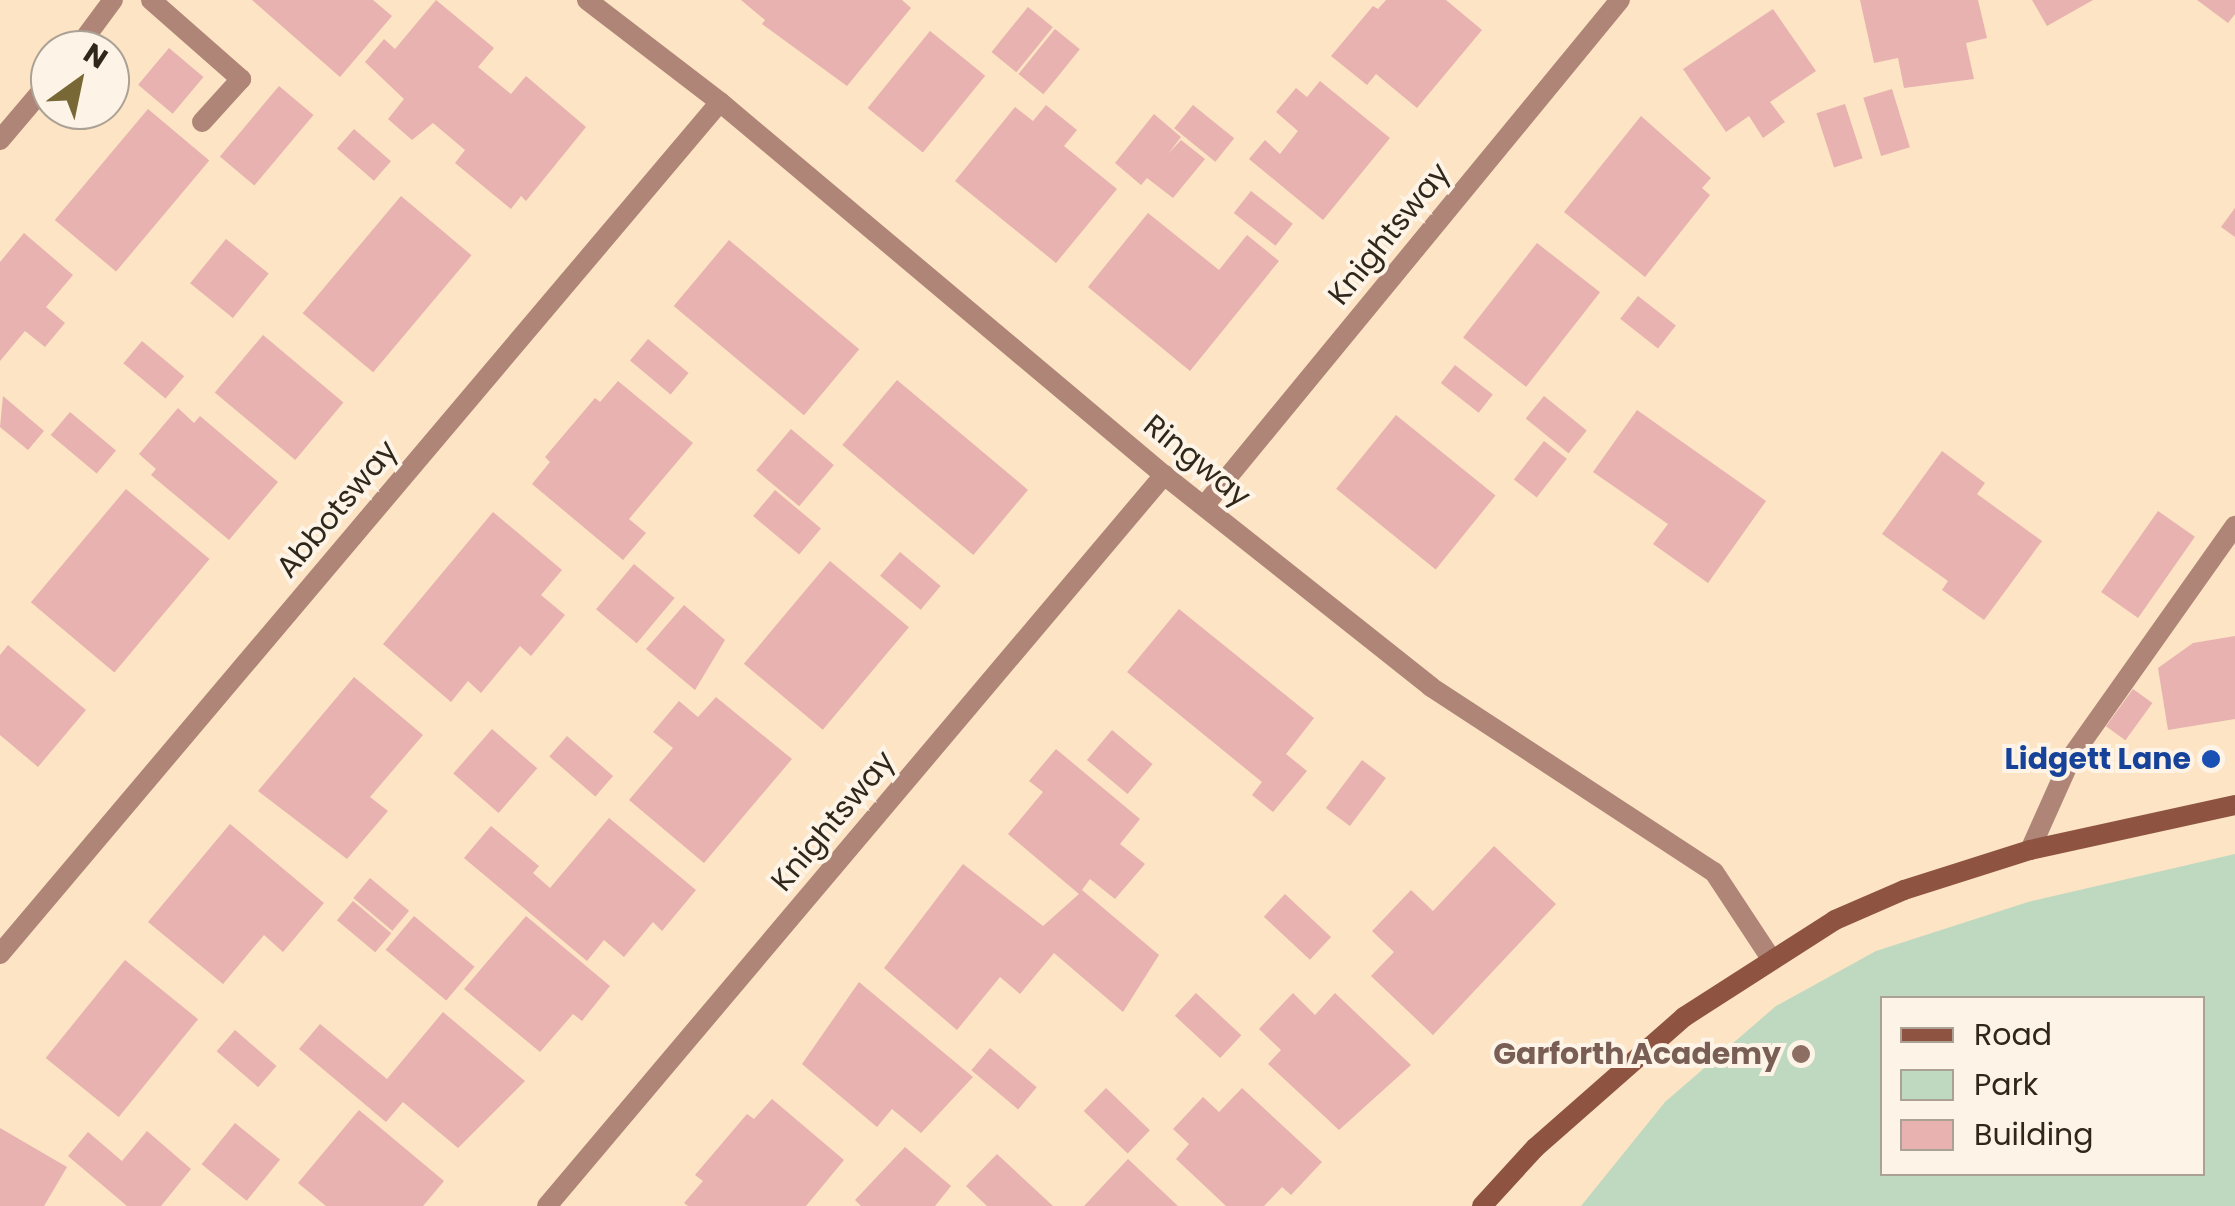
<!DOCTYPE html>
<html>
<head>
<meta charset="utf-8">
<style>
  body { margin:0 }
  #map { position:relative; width:2235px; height:1206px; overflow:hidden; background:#fce4c4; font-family:Poppins,sans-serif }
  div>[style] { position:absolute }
  .green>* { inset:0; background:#bed9c0 }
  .building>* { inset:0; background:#e7b2b0; transform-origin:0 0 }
  .service>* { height:20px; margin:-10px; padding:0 10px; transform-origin:10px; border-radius:10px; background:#ae8577 }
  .minor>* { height:20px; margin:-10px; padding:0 10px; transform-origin:10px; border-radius:10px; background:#ae8577 }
  .secondary>* { height:20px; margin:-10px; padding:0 10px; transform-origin:10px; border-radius:10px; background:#8e5441 }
  .dots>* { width:28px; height:28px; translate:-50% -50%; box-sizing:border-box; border:5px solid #fdf4e7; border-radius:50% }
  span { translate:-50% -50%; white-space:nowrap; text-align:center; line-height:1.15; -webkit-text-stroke:8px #fdf4e7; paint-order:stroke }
  .street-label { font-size:30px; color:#30271b }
  .transit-label { font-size:30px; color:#164399; font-weight:700 }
  .right { translate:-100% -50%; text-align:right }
  .education-label { font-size:30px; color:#785e54; font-weight:700 }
  .legend { position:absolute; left:1880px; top:996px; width:325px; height:180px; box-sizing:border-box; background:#fdf4e7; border:2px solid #aba295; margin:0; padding:12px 18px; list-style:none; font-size:30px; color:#30271b }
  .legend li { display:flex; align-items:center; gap:20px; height:50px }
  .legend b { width:50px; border:2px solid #aba295 }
  .north { position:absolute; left:30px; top:30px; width:100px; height:100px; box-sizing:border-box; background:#fdf4e7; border:2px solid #aba295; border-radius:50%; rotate:33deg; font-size:28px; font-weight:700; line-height:40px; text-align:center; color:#30271b }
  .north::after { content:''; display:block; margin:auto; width:35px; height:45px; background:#776835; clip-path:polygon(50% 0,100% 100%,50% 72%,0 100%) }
</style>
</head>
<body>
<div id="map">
  <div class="green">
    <div style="clip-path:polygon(evenodd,2235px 854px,2235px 1206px,1581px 1206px,1665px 1102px,1776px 1006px,1876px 951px,2028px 902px,2235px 854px,1882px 998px,2202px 998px,2202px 1174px,1882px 1174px,1882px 998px)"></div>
  </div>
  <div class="building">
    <div style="clip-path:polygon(252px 0,373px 0,392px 16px,340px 77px)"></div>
    <div style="clip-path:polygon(436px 0,494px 48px,478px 67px,495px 81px,511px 94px,526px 76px,586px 127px,526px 201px,521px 196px,511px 209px,455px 163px,465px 150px,433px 123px,412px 140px,388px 119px,404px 99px,365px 62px,384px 39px,395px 49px)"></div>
    <div style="clip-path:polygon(741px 0,902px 0,911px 8px,847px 86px,762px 24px,765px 20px)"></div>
    <div style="clip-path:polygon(1386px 0,1446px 0,1482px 30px,1417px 108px,1376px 74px,1367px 85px,1331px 56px,1373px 6px,1378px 9px)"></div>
    <div style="clip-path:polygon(1860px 0,1978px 0,1987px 38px,1966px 43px,1974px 79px,1904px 88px,1898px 58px,1874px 63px)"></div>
    <div style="clip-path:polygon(2032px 0,2093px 0,2047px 26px)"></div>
    <div style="clip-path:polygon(2197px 0,2235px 0,2235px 14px,2228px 23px)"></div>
    <div style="left:1028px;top:7px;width:32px;height:58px;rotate:39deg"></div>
    <div style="clip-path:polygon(1773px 9px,1816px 71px,1770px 102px,1785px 122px,1763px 138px,1749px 116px,1726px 132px,1683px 69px)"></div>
    <div style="left:1055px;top:29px;width:32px;height:58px;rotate:39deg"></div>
    <div style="left:930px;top:31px;width:71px;height:99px;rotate:39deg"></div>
    <div style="left:169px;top:48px;width:45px;height:48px;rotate:40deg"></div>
    <div style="clip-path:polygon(1320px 81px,1390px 138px,1323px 220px,1249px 159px,1265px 140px,1280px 154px,1298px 131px,1276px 112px,1296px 88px,1307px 97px)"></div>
    <div style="left:279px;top:86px;width:45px;height:92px;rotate:40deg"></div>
    <div style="left:1892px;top:89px;width:61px;height:30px;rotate:73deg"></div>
    <div style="left:1845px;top:104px;width:57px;height:30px;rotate:72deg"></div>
    <div style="clip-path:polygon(1046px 105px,1077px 130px,1064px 146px,1117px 189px,1056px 263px,955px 181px,1015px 107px,1033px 121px)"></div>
    <div style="left:1193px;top:105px;width:53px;height:30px;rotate:39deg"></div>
    <div style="left:148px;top:109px;width:80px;height:145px;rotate:40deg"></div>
    <div style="clip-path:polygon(1154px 114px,1181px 137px,1168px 154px,1181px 140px,1205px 159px,1173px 198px,1147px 178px,1141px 185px,1115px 163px)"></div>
    <div style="clip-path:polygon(1641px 116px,1711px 178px,1702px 188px,1710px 195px,1645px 277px,1564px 212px)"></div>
    <div style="left:354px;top:129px;width:49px;height:26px;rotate:41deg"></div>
    <div style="left:1251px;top:191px;width:53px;height:28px;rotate:38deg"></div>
    <div style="left:401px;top:196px;width:92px;height:153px;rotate:40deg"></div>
    <div style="clip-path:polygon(2235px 208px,2235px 237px,2221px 227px)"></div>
    <div style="clip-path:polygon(1148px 213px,1219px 270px,1247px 235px,1279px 261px,1190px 371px,1088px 287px)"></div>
    <div style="clip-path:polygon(24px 233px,73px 275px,46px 307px,65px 323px,45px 347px,25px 331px,0 361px,0 262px)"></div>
    <div style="left:226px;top:239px;width:55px;height:57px;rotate:39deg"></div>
    <div style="left:729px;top:240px;width:170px;height:86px;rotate:40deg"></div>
    <div style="left:1537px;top:243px;width:80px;height:120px;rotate:38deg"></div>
    <div style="left:1638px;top:296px;width:48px;height:29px;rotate:38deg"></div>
    <div style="left:263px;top:335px;width:105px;height:75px;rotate:40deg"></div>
    <div style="left:648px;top:339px;width:53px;height:28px;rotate:40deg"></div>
    <div style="left:142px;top:341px;width:55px;height:29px;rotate:40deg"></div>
    <div style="left:1455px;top:365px;width:48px;height:23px;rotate:38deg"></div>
    <div style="left:897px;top:380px;width:171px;height:85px;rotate:40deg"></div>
    <div style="clip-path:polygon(618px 381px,693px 443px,629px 519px,646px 533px,623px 560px,532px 484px,550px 462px,545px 457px,595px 398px,600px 402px)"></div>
    <div style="clip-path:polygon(3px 396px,44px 431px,28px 450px,0 427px)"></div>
    <div style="left:1544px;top:396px;width:55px;height:29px;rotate:39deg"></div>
    <div style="clip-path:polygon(178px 408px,194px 423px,200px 416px,278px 482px,229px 540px,151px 475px,156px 469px,139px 454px)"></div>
    <div style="clip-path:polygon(1637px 410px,1766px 501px,1708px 583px,1653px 544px,1668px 524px,1593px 472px)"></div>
    <div style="left:70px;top:412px;width:60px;height:30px;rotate:40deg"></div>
    <div style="left:1396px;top:415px;width:128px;height:95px;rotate:39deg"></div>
    <div style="left:791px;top:429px;width:56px;height:54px;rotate:40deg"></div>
    <div style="left:1544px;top:441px;width:29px;height:49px;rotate:38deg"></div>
    <div style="clip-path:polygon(1942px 451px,1985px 483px,1977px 494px,2042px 541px,1984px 620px,1942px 590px,1948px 581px,1882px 534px)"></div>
    <div style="left:126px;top:489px;width:109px;height:148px;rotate:40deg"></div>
    <div style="left:775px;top:490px;width:60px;height:34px;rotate:40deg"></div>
    <div style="left:2158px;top:511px;width:45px;height:99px;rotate:35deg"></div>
    <div style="clip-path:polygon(493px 512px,562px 570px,541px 595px,565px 615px,531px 656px,520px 646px,481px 693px,468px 681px,451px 702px,383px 644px)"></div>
    <div style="left:900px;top:552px;width:53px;height:31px;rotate:40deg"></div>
    <div style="left:830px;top:561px;width:103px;height:134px;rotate:40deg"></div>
    <div style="left:634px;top:564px;width:53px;height:59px;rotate:40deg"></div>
    <div style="clip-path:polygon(684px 605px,725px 640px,695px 690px,646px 649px)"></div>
    <div style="clip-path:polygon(1179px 609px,1314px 718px,1286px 754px,1307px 771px,1273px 812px,1252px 795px,1262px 782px,1127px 672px)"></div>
    <div style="clip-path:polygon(2235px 636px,2235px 719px,2168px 730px,2158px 668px,2193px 643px)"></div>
    <div style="clip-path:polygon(8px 645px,86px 710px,38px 767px,0 735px,0 655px)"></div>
    <div style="clip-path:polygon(354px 677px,423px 735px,370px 797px,388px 811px,347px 859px,258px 791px)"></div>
    <div style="left:2133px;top:689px;width:24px;height:46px;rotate:36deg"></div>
    <div style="clip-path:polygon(716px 697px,792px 759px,704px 863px,629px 800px,673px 748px,653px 732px,679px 701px,698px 717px)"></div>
    <div style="left:492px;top:729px;width:60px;height:59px;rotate:41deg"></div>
    <div style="left:1112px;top:730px;width:53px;height:39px;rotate:40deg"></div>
    <div style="left:567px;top:736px;width:61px;height:27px;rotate:41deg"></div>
    <div style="clip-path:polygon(1056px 749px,1140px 819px,1120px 844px,1145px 864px,1115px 899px,1090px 879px,1082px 890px,1159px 955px,1123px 1012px,1054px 953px,1020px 994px,1000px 977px,957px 1030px,884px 968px,963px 864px,1043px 926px,1079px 894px,1008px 834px,1043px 792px,1029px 781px)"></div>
    <div style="left:1362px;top:760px;width:30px;height:60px;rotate:37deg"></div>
    <div style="clip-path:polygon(609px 818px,696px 890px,662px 931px,653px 922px,624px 957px,604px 940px,587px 961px,464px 858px,491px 826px,539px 866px,533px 873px,550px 888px)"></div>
    <div style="clip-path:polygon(230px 824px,324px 903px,283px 952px,264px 935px,223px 984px,148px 922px)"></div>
    <div style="clip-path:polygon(1494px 846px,1556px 904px,1433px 1035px,1371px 976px,1394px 952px,1372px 931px,1411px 890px,1433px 911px)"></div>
    <div style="left:370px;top:878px;width:51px;height:26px;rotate:40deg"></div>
    <div style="left:1285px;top:894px;width:63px;height:31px;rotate:43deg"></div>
    <div style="left:353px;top:901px;width:50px;height:25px;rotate:40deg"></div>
    <div style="left:414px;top:916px;width:79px;height:44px;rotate:40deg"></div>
    <div style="clip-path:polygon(526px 916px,610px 986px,582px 1021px,573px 1014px,540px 1052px,464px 989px)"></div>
    <div style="left:125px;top:960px;width:94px;height:126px;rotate:39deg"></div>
    <div style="clip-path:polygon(859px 982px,973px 1077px,921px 1133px,892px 1109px,877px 1127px,802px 1064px)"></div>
    <div style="left:1196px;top:993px;width:62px;height:31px;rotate:43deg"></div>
    <div style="clip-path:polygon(1293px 993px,1315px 1015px,1335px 993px,1411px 1065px,1339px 1130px,1268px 1064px,1281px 1050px,1259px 1029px)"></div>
    <div style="clip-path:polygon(443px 1012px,525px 1081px,458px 1148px,403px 1102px,386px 1122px,299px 1049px,320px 1024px,387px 1079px)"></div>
    <div style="left:235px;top:1030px;width:55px;height:28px;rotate:41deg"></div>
    <div style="left:990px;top:1048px;width:61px;height:29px;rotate:40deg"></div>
    <div style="left:1106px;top:1088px;width:61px;height:32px;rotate:44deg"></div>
    <div style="clip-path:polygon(1242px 1088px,1322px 1162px,1291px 1195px,1282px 1187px,1264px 1206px,1226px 1206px,1176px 1159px,1189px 1144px,1173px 1129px,1203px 1097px,1219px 1112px)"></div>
    <div style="clip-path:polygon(772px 1099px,844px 1160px,806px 1206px,688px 1206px,684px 1203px,703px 1181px,695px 1175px,747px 1114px,754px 1119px)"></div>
    <div style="clip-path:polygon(359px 1110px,444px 1181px,423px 1206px,326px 1206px,298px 1183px)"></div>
    <div style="left:235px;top:1123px;width:58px;height:53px;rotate:39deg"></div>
    <div style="clip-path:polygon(0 1128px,67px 1167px,44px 1206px,0 1206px)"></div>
    <div style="clip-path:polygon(147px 1131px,191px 1169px,161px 1206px,127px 1206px,68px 1156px,88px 1132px,122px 1161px)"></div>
    <div style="clip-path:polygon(905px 1147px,951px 1186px,935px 1206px,861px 1206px,855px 1200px)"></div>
    <div style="clip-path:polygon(997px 1154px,1053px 1206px,987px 1206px,966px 1186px)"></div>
    <div style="clip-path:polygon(1128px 1159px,1178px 1206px,1084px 1206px)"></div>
  </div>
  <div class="service">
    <div style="left:151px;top:0;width:120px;rotate:41.3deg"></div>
    <div style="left:241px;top:79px;width:58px;rotate:132.2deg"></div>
    <div style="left:2030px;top:850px;width:103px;rotate:-65.9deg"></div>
    <div style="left:2072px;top:756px;width:282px;rotate:-54.7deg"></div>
  </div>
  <div class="minor">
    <div style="left:587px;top:0;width:168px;rotate:37.5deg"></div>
    <div style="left:720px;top:102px;width:580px;rotate:40.03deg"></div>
    <div style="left:1164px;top:475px;width:341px;rotate:38.4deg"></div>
    <div style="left:1431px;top:687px;width:338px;rotate:33.2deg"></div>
    <div style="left:1714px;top:872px;width:102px;rotate:56.6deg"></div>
    <div style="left:76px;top:50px;width:62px;rotate:-53.5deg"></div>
    <div style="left:0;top:140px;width:77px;rotate:-49.7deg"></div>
    <div style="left:1204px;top:506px;width:655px;rotate:-50.58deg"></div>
    <div style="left:0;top:954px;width:1115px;rotate:-49.8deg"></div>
    <div style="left:547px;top:1206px;width:957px;rotate:-49.83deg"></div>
  </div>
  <div class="secondary">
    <div style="left:1482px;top:1206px;width:79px;rotate:-47.6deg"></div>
    <div style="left:1535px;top:1148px;width:198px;rotate:-41.3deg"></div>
    <div style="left:1684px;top:1017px;width:179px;rotate:-32.7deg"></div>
    <div style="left:1835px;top:920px;width:75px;rotate:-23.5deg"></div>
    <div style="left:1904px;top:890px;width:132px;rotate:-17.6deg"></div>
    <div style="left:2030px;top:850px;width:210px;rotate:-12.4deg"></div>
  </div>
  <div class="dots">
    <div style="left:2211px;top:759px;background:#1a4fb4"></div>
    <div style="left:1801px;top:1054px;background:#8d6e63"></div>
  </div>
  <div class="street-label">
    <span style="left:1389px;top:234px;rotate:-51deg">Knightsway</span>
    <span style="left:1197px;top:461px;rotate:39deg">Ringway</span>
    <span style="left:337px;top:509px;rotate:-50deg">Abbotsway</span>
    <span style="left:833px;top:821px;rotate:-50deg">Knightsway</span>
  </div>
  <div class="transit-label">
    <span class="right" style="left:2191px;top:759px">Lidgett Lane</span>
  </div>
  <div class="education-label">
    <span class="right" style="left:1781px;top:1054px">Garforth Academy</span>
  </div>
  <ul class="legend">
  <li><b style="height:12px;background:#8e5441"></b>Road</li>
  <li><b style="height:28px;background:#bed9c0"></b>Park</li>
  <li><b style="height:28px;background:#e7b2b0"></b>Building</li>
  </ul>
  <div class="north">N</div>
</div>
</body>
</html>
